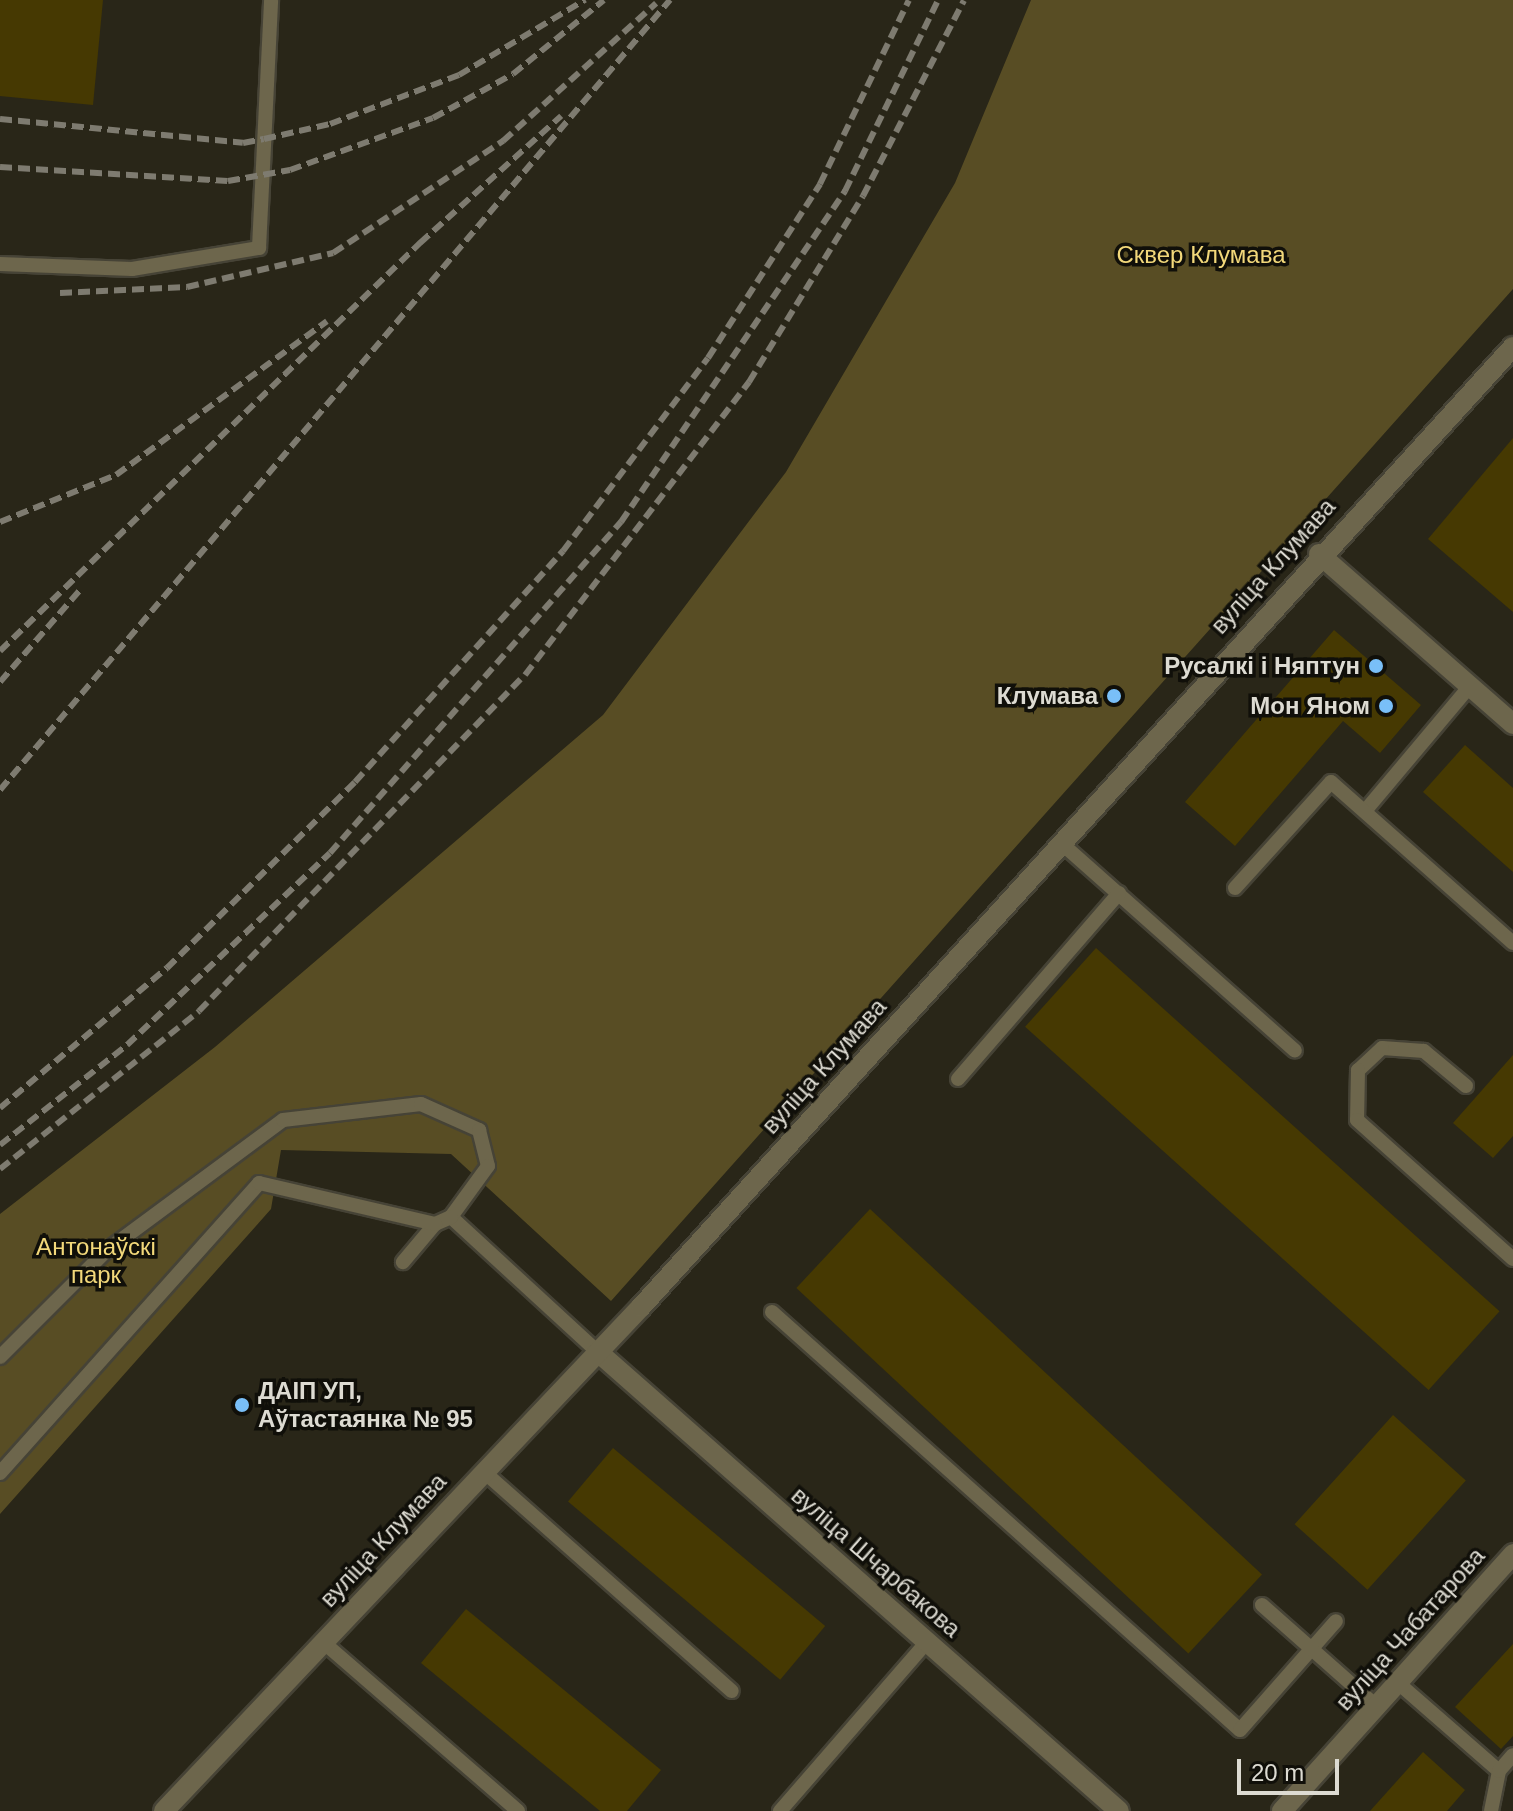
<!DOCTYPE html>
<html>
<head>
<meta charset="utf-8">
<style>
  body { margin:0 }
  #map { position:relative; width:1513px; height:1811px; overflow:hidden; background:#292618; font-family:Arial,sans-serif }
  div>[style] { position:absolute }
  .green>* { inset:0; background:#584d24 }
  .building>* { inset:0; background:#463902; transform-origin:0 0 }
  .roads { filter:drop-shadow(2px 0 #464336) drop-shadow(-2px 0 #464336) drop-shadow(0 2px #464336) drop-shadow(0 -2px #464336) }
  .service>* { height:14px; margin:-7px; padding:0 7px; transform-origin:7px; border-radius:7px; background:#6d664c }
  .minor>* { height:20px; margin:-10px; padding:0 10px; transform-origin:10px; border-radius:10px; background:#6d664c }
  .rail>* { height:6px; margin-top:-3px; transform-origin:0; background:repeating-linear-gradient(90deg,#7e7b70 0 12px,transparent 0 18px) }
  .dots>* { width:22px; height:22px; translate:-50% -50%; box-sizing:border-box; border:4px solid #100f09; border-radius:50% }
  span { translate:-50% -50%; white-space:nowrap; text-align:center; line-height:1.15; -webkit-text-stroke:7px #100f09; paint-order:stroke }
  .park-label { font-size:24px; color:#f2d87a }
  .street-label { font-size:24px; color:#dddbd2 }
  .poi-label { font-size:24px; color:#dddbd2; font-weight:700 }
  .right { translate:-100% -50%; text-align:right }
  .left { translate:0 -50%; text-align:left }
  .scale { position:absolute; left:1237px; top:1759px; width:102px; height:36px; box-sizing:border-box; border:4px solid #dddbd2; border-top:0; padding-left:10px; font-size:24px; line-height:28px; white-space:nowrap; color:#dddbd2; -webkit-text-stroke:6px #100f09; paint-order:stroke }
</style>
</head>
<body>
<div id="map">
  <div class="green">
    <div style="clip-path:polygon(1031px 0,1513px 0,1513px 289px,611px 1301px,451px 1154px,281px 1150px,271px 1209px,0 1514px,0 1214px,215px 1047px,603px 715px,786px 472px,955px 183px)"></div>
  </div>
  <div class="building">
    <div style="clip-path:polygon(0 0,103px 0,93px 105px,0 96px)"></div>
    <div style="clip-path:polygon(1513px 438px,1513px 612px,1428px 539px)"></div>
    <div style="clip-path:polygon(1334px 630px,1421px 705px,1380px 753px,1343px 721px,1235px 846px,1185px 802px)"></div>
    <div style="clip-path:polygon(1465px 745px,1513px 788px,1513px 872px,1423px 792px)"></div>
    <div style="left:1096px;top:948px;width:543px;height:106px;rotate:42deg"></div>
    <div style="clip-path:polygon(1513px 1055px,1513px 1136px,1493px 1158px,1453px 1123px)"></div>
    <div style="left:870px;top:1209px;width:536px;height:108px;rotate:43deg"></div>
    <div style="left:1393px;top:1415px;width:98px;height:147px;rotate:42deg"></div>
    <div style="left:613px;top:1448px;width:277px;height:70px;rotate:40deg"></div>
    <div style="clip-path:polygon(466px 1609px,661px 1770px,627px 1811px,600px 1811px,421px 1663px)"></div>
    <div style="clip-path:polygon(1513px 1644px,1513px 1736px,1501px 1749px,1455px 1707px)"></div>
    <div style="clip-path:polygon(1423px 1752px,1465px 1790px,1447px 1811px,1370px 1811px)"></div>
  </div>
  <div class="roads">
    <div class="service">
      <div style="left:0;top:264px;width:132px;rotate:2.2deg"></div>
      <div style="left:132px;top:269px;width:129px;rotate:-9.4deg"></div>
      <div style="left:259px;top:248px;width:248px;rotate:-87.2deg"></div>
      <div style="left:1365px;top:811px;width:163px;rotate:-50deg"></div>
      <div style="left:1060px;top:842px;width:314px;rotate:41.6deg"></div>
      <div style="left:1235px;top:888px;width:143px;rotate:-47.8deg"></div>
      <div style="left:1331px;top:782px;width:243px;rotate:41.5deg"></div>
      <div style="left:958px;top:1079px;width:246px;rotate:-49.1deg"></div>
      <div style="left:1466px;top:1086px;width:55px;rotate:-140.2deg"></div>
      <div style="left:1424px;top:1051px;width:42px;rotate:-175.9deg"></div>
      <div style="left:1382px;top:1048px;width:33px;rotate:137deg"></div>
      <div style="left:1358px;top:1070px;width:50px;rotate:91.1deg"></div>
      <div style="left:1357px;top:1120px;width:209px;rotate:41.7deg"></div>
      <div style="left:451px;top:1217px;width:200px;rotate:42.6deg"></div>
      <div style="left:772px;top:1312px;width:627px;rotate:41.77deg"></div>
      <div style="left:1240px;top:1730px;width:145px;rotate:-48.6deg"></div>
      <div style="left:0;top:1357px;width:150px;rotate:-45deg"></div>
      <div style="left:106px;top:1251px;width:220px;rotate:-36.5deg"></div>
      <div style="left:283px;top:1120px;width:139px;rotate:-6.6deg"></div>
      <div style="left:421px;top:1104px;width:64px;rotate:24.1deg"></div>
      <div style="left:479px;top:1130px;width:37px;rotate:76deg"></div>
      <div style="left:488px;top:1166px;width:63px;rotate:126deg"></div>
      <div style="left:451px;top:1217px;width:17px;rotate:156deg"></div>
      <div style="left:435px;top:1224px;width:50px;rotate:130.1deg"></div>
      <div style="left:483px;top:1471px;width:332px;rotate:41.5deg"></div>
      <div style="left:0;top:1473px;width:389px;rotate:-48.2deg"></div>
      <div style="left:259px;top:1183px;width:181px;rotate:13.1deg"></div>
      <div style="left:1262px;top:1605px;width:152px;rotate:41.5deg"></div>
      <div style="left:323px;top:1642px;width:258px;rotate:40.9deg"></div>
      <div style="left:1397px;top:1682px;width:135px;rotate:41.1deg"></div>
      <div style="left:780px;top:1811px;width:224px;rotate:-49deg"></div>
      <div style="left:1491px;top:1811px;width:41px;rotate:-78.7deg"></div>
      <div style="left:1499px;top:1771px;width:21px;rotate:-49deg"></div>
    </div>
    <div class="minor">
      <div style="left:1319px;top:554px;width:258px;rotate:41.2deg"></div>
      <div style="left:598px;top:1352px;width:694px;rotate:41.38deg"></div>
      <div style="left:164px;top:1811px;width:694px;rotate:-46.58deg"></div>
      <div style="left:641px;top:1307px;width:1297px;rotate:-47.75deg"></div>
      <div style="left:1282px;top:1811px;width:346px;rotate:-48deg"></div>
    </div>
  </div>
  <div class="rail">
    <div style="left:0;top:119px;width:244px;rotate:5.6deg"></div>
    <div style="left:243px;top:143px;width:21px;rotate:-11deg"></div>
    <div style="left:264px;top:139px;width:68px;rotate:-12.8deg"></div>
    <div style="left:330px;top:124px;width:138px;rotate:-20.8deg"></div>
    <div style="left:459px;top:75px;width:147px;rotate:-30.8deg"></div>
    <div style="left:0;top:167px;width:228px;rotate:3.5deg"></div>
    <div style="left:228px;top:181px;width:63px;rotate:-10.1deg"></div>
    <div style="left:290px;top:170px;width:152px;rotate:-20deg"></div>
    <div style="left:433px;top:118px;width:91px;rotate:-28.8deg"></div>
    <div style="left:513px;top:74px;width:117px;rotate:-39.1deg"></div>
    <div style="left:60px;top:293px;width:127px;rotate:-2.7deg"></div>
    <div style="left:187px;top:287px;width:150px;rotate:-13.1deg"></div>
    <div style="left:333px;top:253px;width:204px;rotate:-33.4deg"></div>
    <div style="left:503px;top:141px;width:206px;rotate:-42deg"></div>
    <div style="left:0;top:522px;width:125px;rotate:-22.1deg"></div>
    <div style="left:116px;top:475px;width:261px;rotate:-36.1deg"></div>
    <div style="left:0;top:651px;width:586px;rotate:-44.17deg"></div>
    <div style="left:420px;top:243px;width:190px;rotate:-42deg"></div>
    <div style="left:0;top:682px;width:121px;rotate:-49deg"></div>
    <div style="left:0;top:790px;width:1036px;rotate:-49.7deg"></div>
    <div style="left:0;top:1108px;width:218px;rotate:-40deg"></div>
    <div style="left:167px;top:968px;width:264px;rotate:-44.7deg"></div>
    <div style="left:355px;top:782px;width:311px;rotate:-48deg"></div>
    <div style="left:563px;top:551px;width:241px;rotate:-53.1deg"></div>
    <div style="left:708px;top:358px;width:207px;rotate:-57.2deg"></div>
    <div style="left:820px;top:184px;width:204px;rotate:-64.2deg"></div>
    <div style="left:0;top:1145px;width:162px;rotate:-38.2deg"></div>
    <div style="left:127px;top:1045px;width:279px;rotate:-43.4deg"></div>
    <div style="left:330px;top:853px;width:441px;rotate:-48.7deg"></div>
    <div style="left:621px;top:522px;width:400px;rotate:-55.9deg"></div>
    <div style="left:845px;top:191px;width:212px;rotate:-64deg"></div>
    <div style="left:0;top:1169px;width:254px;rotate:-38.4deg"></div>
    <div style="left:199px;top:1011px;width:468px;rotate:-45.9deg"></div>
    <div style="left:525px;top:675px;width:369px;rotate:-52.6deg"></div>
    <div style="left:749px;top:382px;width:218px;rotate:-58.5deg"></div>
    <div style="left:863px;top:196px;width:220px;rotate:-62.7deg"></div>
  </div>
  <div class="dots">
    <div style="left:1376px;top:666px;background:#79bff8"></div>
    <div style="left:1114px;top:696px;background:#79bff8"></div>
    <div style="left:1386px;top:706px;background:#79bff8"></div>
    <div style="left:242px;top:1405px;background:#79bff8"></div>
  </div>
  <div class="park-label">
    <span style="left:1201px;top:255px">Сквер Клумава</span>
    <span style="left:96px;top:1261px">Антонаўскі<br>парк</span>
  </div>
  <div class="street-label">
    <span style="left:1273px;top:566px;rotate:-48deg">вуліца Клумава</span>
    <span style="left:824px;top:1066px;rotate:-48deg">вуліца Клумава</span>
    <span style="left:383px;top:1540px;rotate:-47deg">вуліца Клумава</span>
    <span style="left:876px;top:1562px;rotate:41deg">вуліца Шчарбакова</span>
    <span style="left:1410px;top:1629px;rotate:-48deg">вуліца Чабатарова</span>
  </div>
  <div class="poi-label">
    <span class="right" style="left:1360px;top:666px">Русалкі і Няптун</span>
    <span class="right" style="left:1098px;top:696px">Клумава</span>
    <span class="right" style="left:1370px;top:706px">Мон Яном</span>
    <span class="left" style="left:258px;top:1405px">ДАІП УП,<br>Аўтастаянка № 95</span>
  </div>
  <div class="scale">20 m</div>
</div>
</body>
</html>
